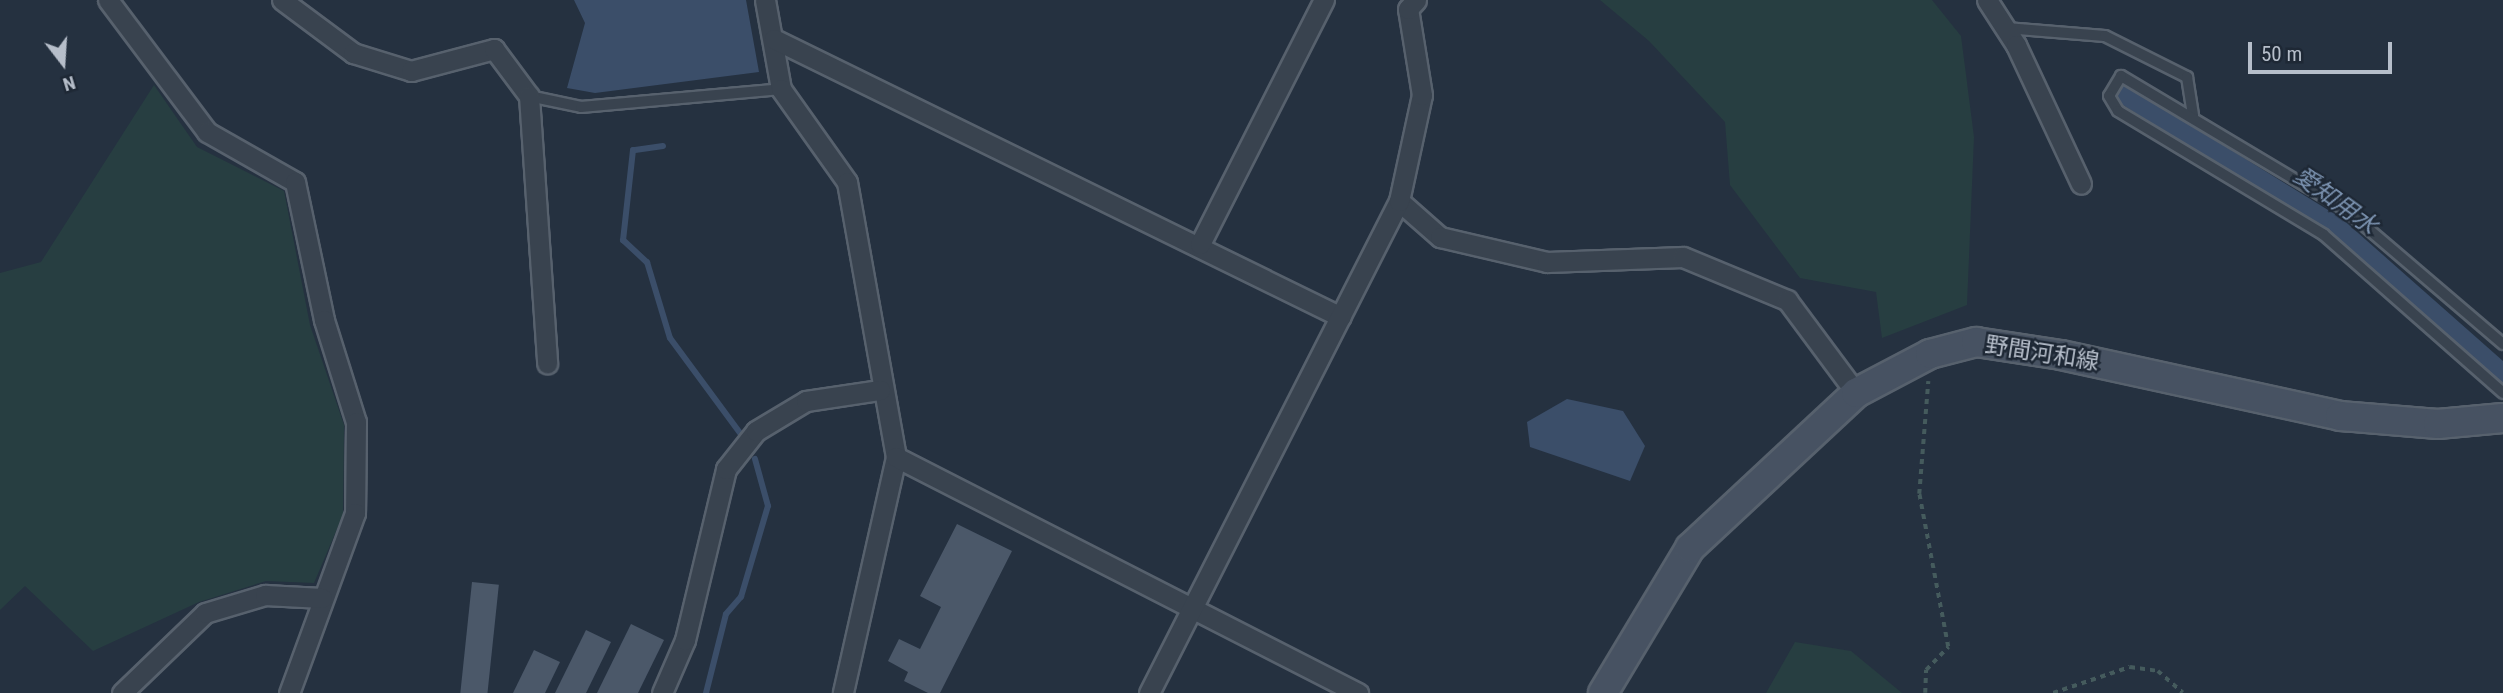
<!DOCTYPE html>
<html>
<head>
<meta charset="utf-8">
<style>
  body { margin:0 }
  #map { position:relative; width:2503px; height:693px; overflow:hidden; background:#253140; font-family:"Roboto Condensed","Noto Sans JP",sans-serif }
  div>[style] { position:absolute }
  .green>* { inset:0; background:#273e41 }
  .water>* { inset:0; background:#3b4e69 }
  .stream>* { height:6px; margin:-3px; padding:0 3px; transform-origin:3px; border-radius:3px; background:#3b4e69 }
  .canal>* { height:19px; margin:-9.5px; padding:0 9.5px; transform-origin:9.5px; border-radius:9.5px; background:#3b4e69 }
  .building>* { inset:0; background:#4b5869; transform-origin:0 0 }
  .path>* { height:3.5px; margin-top:-1.75px; transform-origin:0; background:repeating-linear-gradient(90deg,#455b5d 0 5px,transparent 0 10px) }
  .roads { filter:drop-shadow(2px 0 #57616d) drop-shadow(-2px 0 #57616d) drop-shadow(0 2px #57616d) drop-shadow(0 -2px #57616d) }
  .lane>* { height:10px; margin:-5px; padding:0 5px; transform-origin:5px; border-radius:5px; background:#39434f }
  .street>* { height:19px; margin:-9.5px; padding:0 9.5px; transform-origin:9.5px; border-radius:9.5px; background:#39434f }
  .secondary>* { height:28px; margin:-14px; padding:0 14px; transform-origin:14px; border-radius:14px; background:#475262 }
  span { translate:-50% -50%; white-space:nowrap; text-align:center; line-height:1.15; -webkit-text-stroke:5px #1e2835; paint-order:stroke }
  .street-label { font-size:23px; color:#b6beca }
  .water-label { font-size:24px; color:#7d94b2; font-style:italic }
  .north { position:absolute; left:28px; top:28px; width:70px; height:70px; -webkit-text-stroke:5px #1e2835; paint-order:stroke; rotate:163deg; font-size:19px; font-weight:700; line-height:28px; text-align:center; color:#b6beca }
  .north::after { content:''; display:block; margin:auto; width:24px; height:32px; background:#b6beca; clip-path:polygon(50% 0,100% 100%,50% 72%,0 100%) }
  .scale { position:absolute; left:2248px; top:42px; width:144px; height:32px; box-sizing:border-box; border:4px solid #b6beca; border-top:0; padding-left:9px; font-size:21px; line-height:24px; white-space:nowrap; color:#b6beca; -webkit-text-stroke:5px #1e2835; paint-order:stroke }
</style>
</head>
<body>
<div id="map">
  <div class="green">
    <div style="clip-path:polygon(1600px 0,1932px 0,1961px 36px,1974px 137px,1967px 305px,1882px 338px,1876px 292px,1800px 278px,1730px 185px,1725px 122px,1649px 41px)"></div>
    <div style="clip-path:polygon(154px 85px,197px 147px,284px 191px,310px 325px,344px 425px,343px 515px,314px 583px,266px 581px,199px 602px,93px 651px,25px 586px,0 610px,0 273px,41px 262px)"></div>
    <div style="clip-path:polygon(1795px 642px,1851px 651px,1902px 693px,1766px 693px)"></div>
  </div>
  <div class="water">
    <div style="clip-path:polygon(574px 0,746px 0,759px 72px,595px 93px,567px 88px,585px 23px)"></div>
    <div style="clip-path:polygon(1567px 399px,1623px 411px,1645px 446px,1630px 481px,1530px 447px,1527px 422px)"></div>
  </div>
  <div class="stream">
    <div style="left:663px;top:146px;width:30px;rotate:172deg"></div>
    <div style="left:633px;top:150px;width:91px;rotate:96.3deg"></div>
    <div style="left:623px;top:240px;width:33px;rotate:43deg"></div>
    <div style="left:647px;top:262px;width:79px;rotate:73.2deg"></div>
    <div style="left:670px;top:338px;width:118px;rotate:53.6deg"></div>
    <div style="left:706px;top:693px;width:81px;rotate:-75.8deg"></div>
    <div style="left:726px;top:614px;width:23px;rotate:-49deg"></div>
    <div style="left:741px;top:597px;width:95px;rotate:-73.5deg"></div>
    <div style="left:768px;top:506px;width:49px;rotate:-105.5deg"></div>
  </div>
  <div class="canal">
    <div style="left:2120px;top:92px;width:254px;rotate:31.8deg"></div>
    <div style="left:2336px;top:226px;width:223px;rotate:41.5deg"></div>
  </div>
  <div class="building">
    <div style="clip-path:polygon(957px 524px,1012px 551px,940px 693px,928px 693px,904px 681px,908px 672px,888px 661px,899px 639px,920px 649px,941px 607px,920px 596px)"></div>
    <div style="left:472px;top:582px;width:27px;height:112px;rotate:6deg"></div>
    <div style="clip-path:polygon(631px 624px,664px 640px,638px 693px,597px 693px)"></div>
    <div style="clip-path:polygon(586px 630px,611px 642px,586px 693px,555px 693px)"></div>
    <div style="clip-path:polygon(534px 650px,560px 662px,545px 693px,513px 693px)"></div>
  </div>
  <div class="path">
    <div style="left:1925px;top:693px;width:23px;rotate:-88deg"></div>
    <div style="left:1926px;top:670px;width:32px;rotate:-46deg"></div>
    <div style="left:1948px;top:647px;width:156px;rotate:-100.7deg"></div>
    <div style="left:1919px;top:494px;width:113px;rotate:-85.4deg"></div>
    <div style="left:2053px;top:693px;width:81px;rotate:-18.7deg"></div>
    <div style="left:2130px;top:667px;width:28px;rotate:8deg"></div>
    <div style="left:2158px;top:671px;width:33px;rotate:41deg"></div>
  </div>
  <div class="roads">
    <div class="lane">
      <div style="left:2006px;top:28px;width:99px;rotate:4.6deg"></div>
      <div style="left:2105px;top:36px;width:92px;rotate:26.6deg"></div>
      <div style="left:2187px;top:77px;width:39px;rotate:81deg"></div>
      <div style="left:529px;top:96px;width:53px;rotate:11.9deg"></div>
      <div style="left:581px;top:107px;width:201px;rotate:-5.1deg"></div>
      <div style="left:2503px;top:344px;width:206px;rotate:-139.5deg"></div>
      <div style="left:2346px;top:210px;width:262px;rotate:-149.2deg"></div>
      <div style="left:2121px;top:76px;width:23px;rotate:121deg"></div>
      <div style="left:2109px;top:96px;width:17px;rotate:59deg"></div>
      <div style="left:2118px;top:111px;width:240px;rotate:31deg"></div>
      <div style="left:2324px;top:235px;width:239px;rotate:41.4deg"></div>
    </div>
    <div class="street">
      <div style="left:108px;top:0;width:165px;rotate:53.1deg"></div>
      <div style="left:207px;top:132px;width:101px;rotate:29.6deg"></div>
      <div style="left:295px;top:182px;width:141px;rotate:78.1deg"></div>
      <div style="left:324px;top:320px;width:107px;rotate:72.6deg"></div>
      <div style="left:356px;top:422px;width:91px;rotate:90.6deg"></div>
      <div style="left:355px;top:513px;width:192px;rotate:110.1deg"></div>
      <div style="left:282px;top:0;width:89px;rotate:36.7deg"></div>
      <div style="left:353px;top:53px;width:61px;rotate:17.2deg"></div>
      <div style="left:411px;top:71px;width:86px;rotate:-14.8deg"></div>
      <div style="left:494px;top:49px;width:59px;rotate:53.3deg"></div>
      <div style="left:529px;top:96px;width:268px;rotate:86.1deg"></div>
      <div style="left:765px;top:0;width:90px;rotate:79.8deg"></div>
      <div style="left:781px;top:89px;width:114px;rotate:54.6deg"></div>
      <div style="left:847px;top:182px;width:279px;rotate:79.9deg"></div>
      <div style="left:896px;top:457px;width:242px;rotate:102.7deg"></div>
      <div style="left:1987px;top:0;width:54px;rotate:57.2deg"></div>
      <div style="left:2016px;top:45px;width:153px;rotate:64.9deg"></div>
      <div style="left:774px;top:39px;width:631px;rotate:26.12deg"></div>
      <div style="left:1399px;top:201px;width:55px;rotate:41.3deg"></div>
      <div style="left:1440px;top:237px;width:110px;rotate:13.2deg"></div>
      <div style="left:1547px;top:262px;width:136px;rotate:-2.1deg"></div>
      <div style="left:1683px;top:257px;width:113px;rotate:22.5deg"></div>
      <div style="left:1787px;top:300px;width:116px;rotate:53.4deg"></div>
      <div style="left:1200px;top:244px;width:274px;rotate:-63.1deg"></div>
      <div style="left:896px;top:457px;width:519px;rotate:27.06deg"></div>
      <div style="left:122px;top:693px;width:115px;rotate:-43.9deg"></div>
      <div style="left:205px;top:613px;width:63px;rotate:-16.7deg"></div>
      <div style="left:265px;top:595px;width:57px;rotate:3deg"></div>
      <div style="left:662px;top:693px;width:58px;rotate:-66.5deg"></div>
      <div style="left:685px;top:640px;width:176px;rotate:-76.5deg"></div>
      <div style="left:726px;top:469px;width:48px;rotate:-51.7deg"></div>
      <div style="left:756px;top:431px;width:58px;rotate:-31deg"></div>
      <div style="left:806px;top:401px;width:75px;rotate:-8.5deg"></div>
      <div style="left:1149px;top:693px;width:552px;rotate:-63.06deg"></div>
      <div style="left:1399px;top:201px;width:108px;rotate:-77.8deg"></div>
      <div style="left:1422px;top:95px;width:87px;rotate:-99.2deg"></div>
      <div style="left:1408px;top:9px;width:12px;rotate:-48deg"></div>
    </div>
    <div class="secondary">
      <div style="left:1603px;top:693px;width:169px;rotate:-59deg"></div>
      <div style="left:1690px;top:548px;width:227px;rotate:-43deg"></div>
      <div style="left:1856px;top:393px;width:84px;rotate:-27.8deg"></div>
      <div style="left:1930px;top:354px;width:48px;rotate:-14.6deg"></div>
      <div style="left:1976px;top:342px;width:86px;rotate:8.7deg"></div>
      <div style="left:2061px;top:355px;width:286px;rotate:12.3deg"></div>
      <div style="left:2340px;top:416px;width:98px;rotate:4.7deg"></div>
      <div style="left:2438px;top:424px;width:65px;rotate:-5.3deg"></div>
    </div>
  </div>
  <div class="street-label">
    <span style="left:2042px;top:354px;rotate:9deg">野間河和線</span>
  </div>
  <div class="water-label">
    <span style="left:2335px;top:201px;rotate:36deg">愛知用水</span>
  </div>
  <div class="north">N</div>
  <div class="scale">50 m</div>
</div>
</body>
</html>
